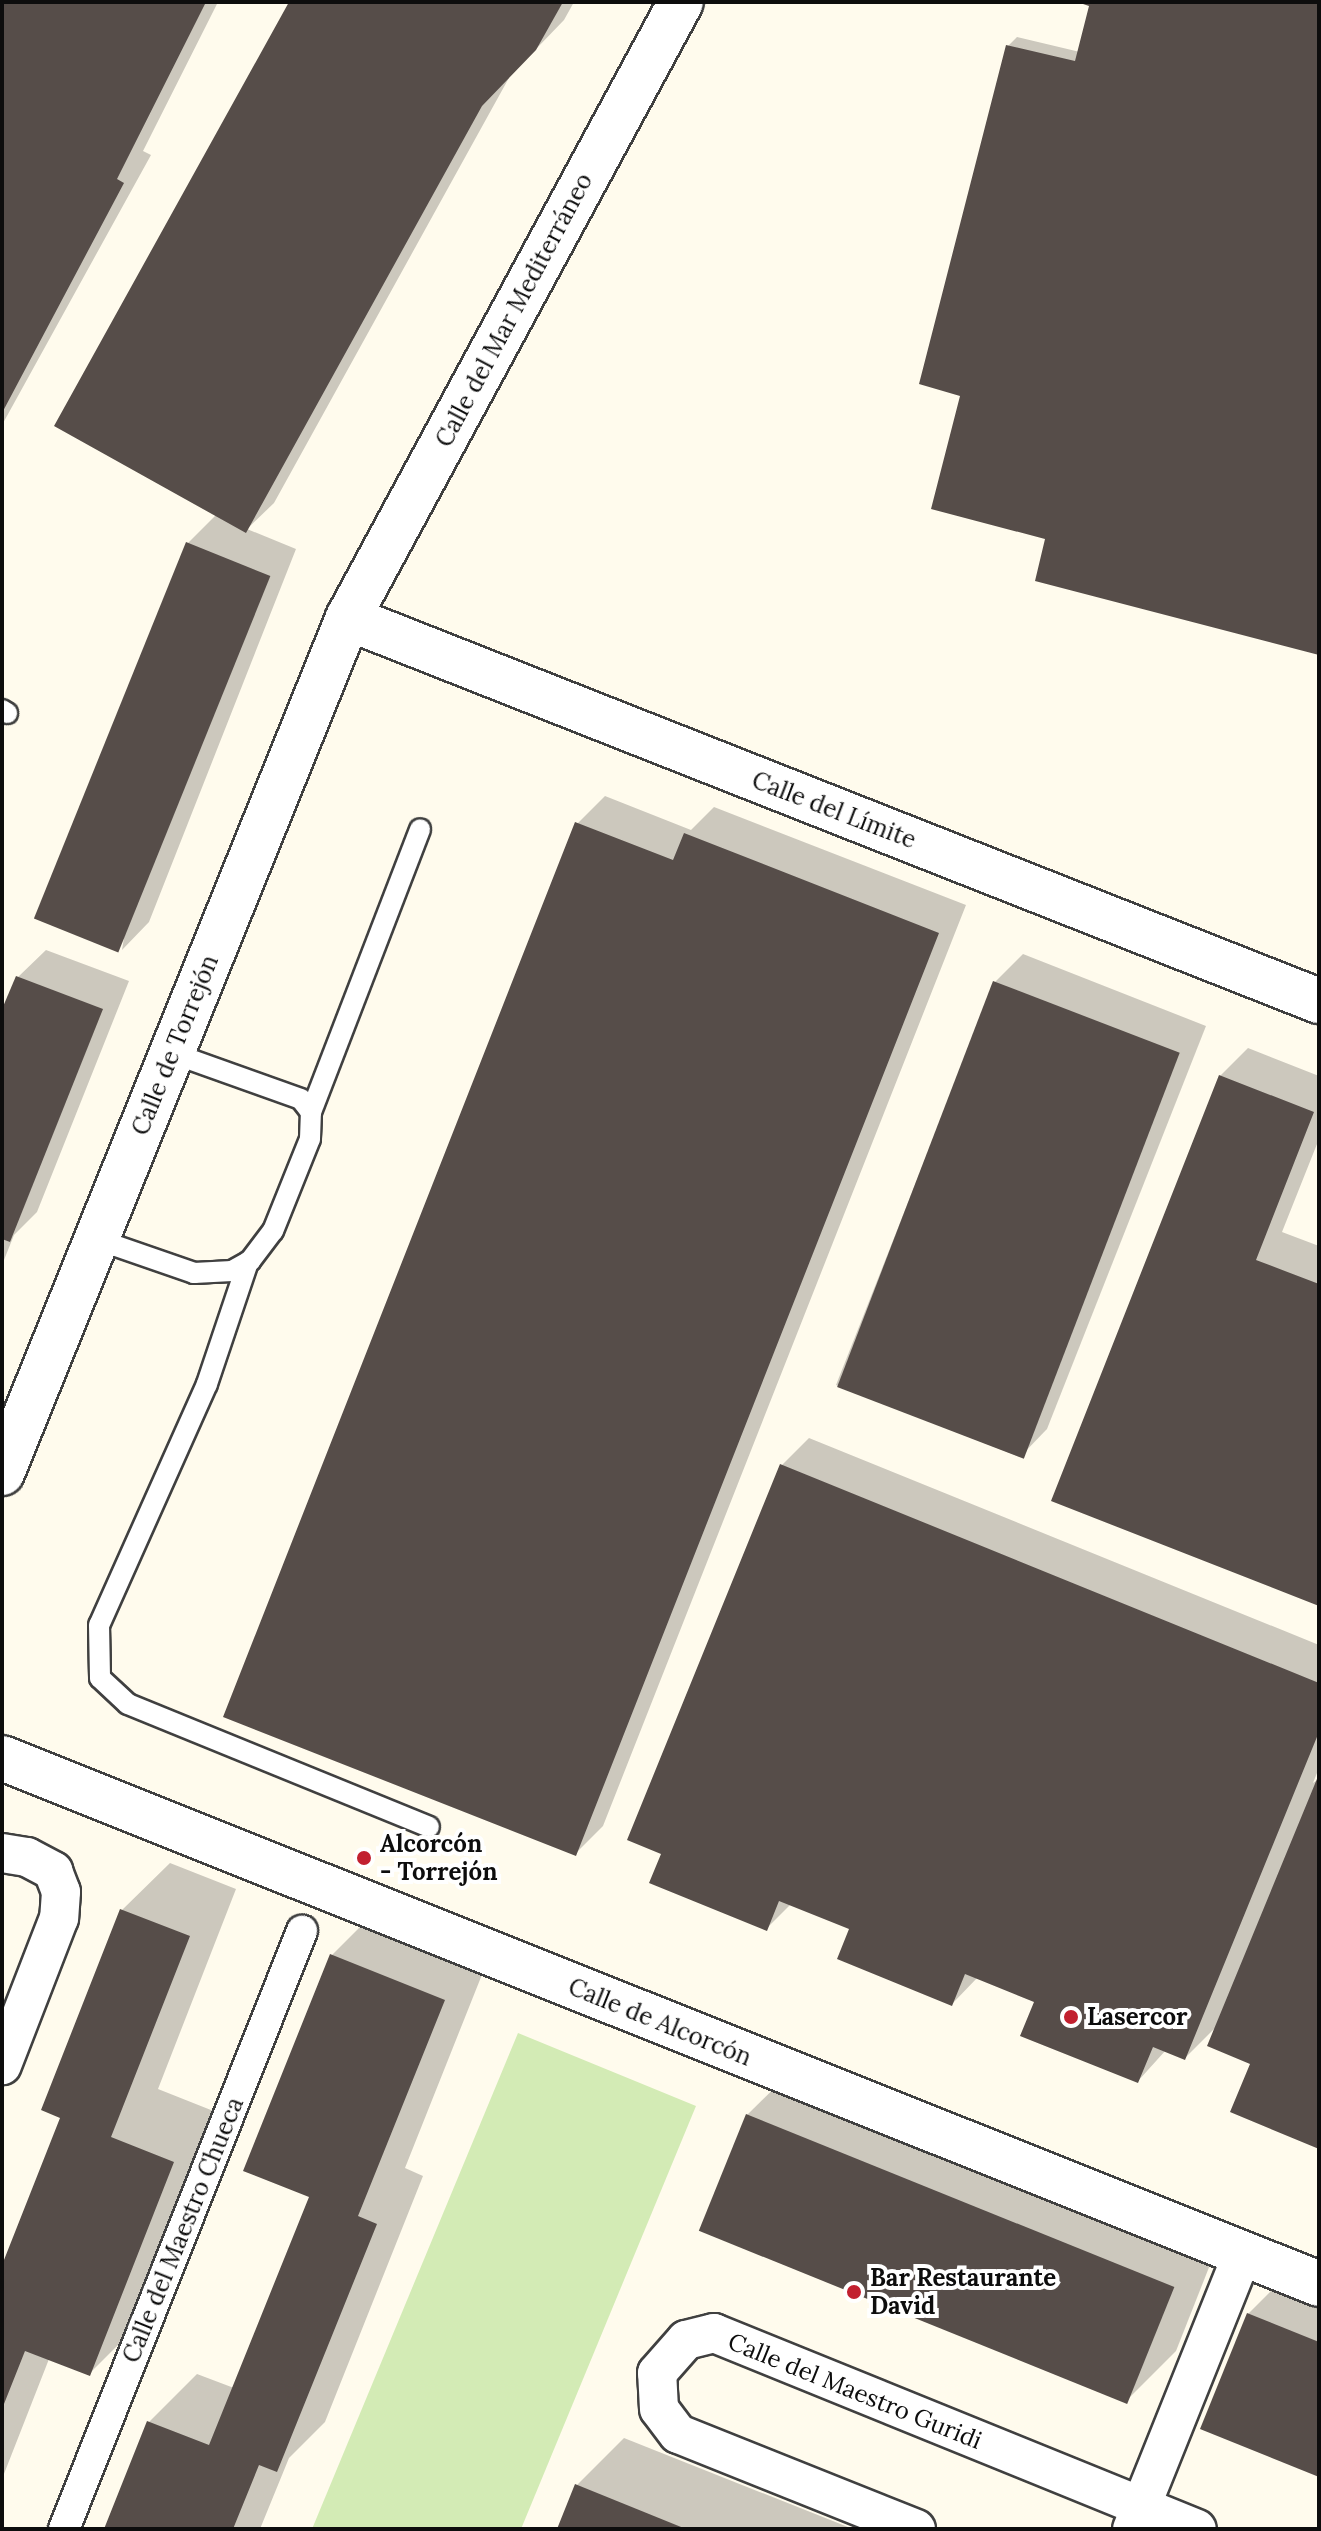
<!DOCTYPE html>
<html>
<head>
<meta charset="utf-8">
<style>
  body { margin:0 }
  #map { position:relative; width:1321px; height:2531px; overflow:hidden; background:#fffbed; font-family:Lora,serif }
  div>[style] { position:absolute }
  .green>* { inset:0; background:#d3ebb5 }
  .shadow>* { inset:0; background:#0003 }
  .building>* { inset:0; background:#564d49; transform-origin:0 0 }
  .roads { filter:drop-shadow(2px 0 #404040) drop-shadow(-2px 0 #404040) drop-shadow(0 2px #404040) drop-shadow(0 -2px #404040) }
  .service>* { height:20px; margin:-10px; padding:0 10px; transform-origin:10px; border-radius:10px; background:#fff }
  .pedestrian>* { height:30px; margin:-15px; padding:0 15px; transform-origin:15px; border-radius:15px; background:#fff }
  .minor>* { height:38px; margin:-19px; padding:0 19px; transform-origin:19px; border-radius:19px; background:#fff }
  .tertiary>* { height:44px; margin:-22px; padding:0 22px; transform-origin:22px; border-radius:22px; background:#fff }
  .dots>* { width:22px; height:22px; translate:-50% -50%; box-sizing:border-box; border:4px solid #fff; border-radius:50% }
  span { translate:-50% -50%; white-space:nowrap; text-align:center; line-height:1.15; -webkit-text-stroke:8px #fff; paint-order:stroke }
  .street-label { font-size:24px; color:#0d0d0d }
  .poi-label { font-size:24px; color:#0d0d0d; font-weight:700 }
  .left { translate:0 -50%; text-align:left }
  .frame { position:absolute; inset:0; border:4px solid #0d0d0d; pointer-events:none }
</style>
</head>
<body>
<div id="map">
  <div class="green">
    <div style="clip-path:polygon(518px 2033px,696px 2106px,521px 2529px,312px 2529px)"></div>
  </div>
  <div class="shadow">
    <div style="clip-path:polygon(2px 2px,218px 2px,143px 151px,151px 155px,2px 425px)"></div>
    <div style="clip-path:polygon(291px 2px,574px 2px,564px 20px,510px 76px,274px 503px,247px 529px,296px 549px,149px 922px,122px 950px,188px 543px,217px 514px)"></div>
    <div style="clip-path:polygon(1081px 2px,1319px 2px,1319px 653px,1047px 538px,963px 394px,1008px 46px,1017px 37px,1080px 52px,1092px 5px)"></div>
    <div style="clip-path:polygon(605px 796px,691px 830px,714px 807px,966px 905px,603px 1826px,576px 1853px,577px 824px)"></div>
    <div style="clip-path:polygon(46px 950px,129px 981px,37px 1212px,14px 1235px,2px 1265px,2px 1015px,18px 977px)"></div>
    <div style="clip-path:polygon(1023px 954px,1206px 1026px,1047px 1429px,1020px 1457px,836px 1385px,995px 982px)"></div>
    <div style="clip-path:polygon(1248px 1048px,1319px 1076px,1319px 1139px,1282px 1232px,1319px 1246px,1319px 1604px,1220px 1076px)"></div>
    <div style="clip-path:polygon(809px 1438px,1319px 1645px,1319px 1768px,1313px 1783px,1319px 1779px,1319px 2146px,1218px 2025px,1185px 2058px,1166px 2050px,1138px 2081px,1037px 2001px,978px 1977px,952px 2004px,852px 1928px,791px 1904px,766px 1929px,664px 1853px,781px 1466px)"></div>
    <div style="clip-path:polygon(170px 1863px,236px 1889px,158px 2089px,221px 2114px,137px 2326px,89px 2374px,49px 2359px,2px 2479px,2px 2271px,63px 2116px,122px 1910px)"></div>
    <div style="clip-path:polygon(379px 1908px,491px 1952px,405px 2168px,423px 2176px,325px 2422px,289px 2458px,260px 2529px,106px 2529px,149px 2422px,197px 2374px,234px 2388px,311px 2195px,331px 1956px)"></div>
    <div style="clip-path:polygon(795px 2068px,1221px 2237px,1176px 2351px,1128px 2399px,747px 2115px)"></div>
    <div style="clip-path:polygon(1296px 2266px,1319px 2275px,1319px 2475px,1248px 2314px)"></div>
    <div style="clip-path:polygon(624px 2438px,853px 2529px,559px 2529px,576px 2486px)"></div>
  </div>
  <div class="building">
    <div style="clip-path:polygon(2px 2px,206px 2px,117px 179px,124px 183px,2px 413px)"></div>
    <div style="clip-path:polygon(289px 2px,563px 2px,536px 50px,482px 106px,246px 533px,54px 426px)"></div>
    <div style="clip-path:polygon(1077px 2px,1319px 2px,1319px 655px,1035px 581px,1045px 539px,931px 509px,960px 396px,919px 384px,1006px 45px,1075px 61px,1089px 6px)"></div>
    <div style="left:186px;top:542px;width:91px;height:406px;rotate:22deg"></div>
    <div style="clip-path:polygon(575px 822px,673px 860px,684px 833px,939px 933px,576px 1856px,223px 1717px)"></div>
    <div style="clip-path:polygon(16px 976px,103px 1009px,10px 1242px,2px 1239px,2px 1009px)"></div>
    <div style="left:993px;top:981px;width:200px;height:435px;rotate:21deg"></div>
    <div style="clip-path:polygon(1219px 1075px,1314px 1112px,1256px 1260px,1319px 1284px,1319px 1606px,1051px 1501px)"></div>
    <div style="clip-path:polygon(780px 1464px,1319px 1683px,1319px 1732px,1185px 2060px,1153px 2047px,1138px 2083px,1020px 2036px,1034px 2002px,965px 1974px,952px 2006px,837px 1959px,849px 1929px,779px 1901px,767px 1931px,649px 1883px,661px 1854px,627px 1840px)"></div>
    <div style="clip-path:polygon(1319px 1774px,1319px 2149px,1230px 2112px,1250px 2064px,1207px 2046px)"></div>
    <div style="clip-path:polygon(120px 1909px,190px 1936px,111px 2137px,174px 2162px,90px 2376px,25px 2351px,2px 2409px,2px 2265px,60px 2118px,41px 2110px)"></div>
    <div style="clip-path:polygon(330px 1954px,445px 2000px,358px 2216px,377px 2224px,277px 2472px,259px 2465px,233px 2529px,104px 2529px,147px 2421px,209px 2445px,309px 2197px,243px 2171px)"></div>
    <div style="left:746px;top:2114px;width:462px;height:126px;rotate:22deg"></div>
    <div style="clip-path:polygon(1247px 2313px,1319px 2342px,1319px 2477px,1200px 2429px)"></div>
    <div style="clip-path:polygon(575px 2484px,686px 2529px,557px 2529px)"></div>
  </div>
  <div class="roads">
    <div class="service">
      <div style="left:2px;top:710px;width:6px;rotate:31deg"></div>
      <div style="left:311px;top:1112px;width:303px;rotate:-68.9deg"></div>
      <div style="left:96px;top:1239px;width:104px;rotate:19.1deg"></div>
      <div style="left:194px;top:1273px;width:38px;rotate:-3deg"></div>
      <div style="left:232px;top:1271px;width:21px;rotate:-29deg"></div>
      <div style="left:250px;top:1261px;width:38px;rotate:-53deg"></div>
      <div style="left:273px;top:1231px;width:99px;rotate:-68.1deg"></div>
      <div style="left:310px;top:1139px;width:27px;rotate:-88deg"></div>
      <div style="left:311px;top:1112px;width:16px;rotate:-128deg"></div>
      <div style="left:301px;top:1099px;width:137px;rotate:-160.4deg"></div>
      <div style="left:248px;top:1262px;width:129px;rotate:108.6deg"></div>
      <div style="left:207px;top:1384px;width:264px;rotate:114.1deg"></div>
      <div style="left:99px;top:1625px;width:53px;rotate:88.9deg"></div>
      <div style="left:100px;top:1678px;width:38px;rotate:43deg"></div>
      <div style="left:128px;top:1704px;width:325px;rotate:22.2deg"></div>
    </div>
    <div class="pedestrian">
      <div style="left:64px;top:2529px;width:644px;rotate:-68.3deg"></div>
    </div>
    <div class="minor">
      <div style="left:2px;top:1853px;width:25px;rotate:9deg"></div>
      <div style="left:27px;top:1857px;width:30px;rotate:28deg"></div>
      <div style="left:53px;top:1871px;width:22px;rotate:69deg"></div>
      <div style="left:61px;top:1892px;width:26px;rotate:94deg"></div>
      <div style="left:59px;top:1918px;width:158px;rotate:111.2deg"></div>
      <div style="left:916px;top:2529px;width:256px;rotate:-158.2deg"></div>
      <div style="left:678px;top:2434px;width:31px;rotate:-127deg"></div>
      <div style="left:659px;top:2409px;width:36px;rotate:-93deg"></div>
      <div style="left:657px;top:2373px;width:44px;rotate:-48.7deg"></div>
      <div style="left:686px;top:2340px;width:29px;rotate:-14deg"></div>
      <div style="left:714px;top:2333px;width:521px;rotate:22.09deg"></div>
      <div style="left:1132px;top:2529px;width:297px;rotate:-68.1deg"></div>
    </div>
    <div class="tertiary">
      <div style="left:348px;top:618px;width:1044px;rotate:21.53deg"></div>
      <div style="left:2px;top:1473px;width:922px;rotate:-67.97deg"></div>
      <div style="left:348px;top:618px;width:700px;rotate:-61.61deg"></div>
      <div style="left:2px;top:1758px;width:1418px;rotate:21.77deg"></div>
    </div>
  </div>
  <div class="dots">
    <div style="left:364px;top:1858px;background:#c2202f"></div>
    <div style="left:1071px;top:2017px;background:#c2202f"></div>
    <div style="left:854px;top:2292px;background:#c2202f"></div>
  </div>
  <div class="street-label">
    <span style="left:514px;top:310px;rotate:-62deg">Calle del Mar Mediterráneo</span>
    <span style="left:834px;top:810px;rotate:21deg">Calle del Límite</span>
    <span style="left:175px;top:1045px;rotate:-68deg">Calle de Torrejón</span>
    <span style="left:660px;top:2022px;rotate:22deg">Calle de Alcorcón</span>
    <span style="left:183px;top:2230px;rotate:-68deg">Calle del Maestro Chueca</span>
    <span style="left:855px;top:2391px;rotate:22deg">Calle del Maestro Guridi</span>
  </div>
  <div class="poi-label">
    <span class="left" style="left:380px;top:1858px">Alcorcón<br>- Torrejón</span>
    <span class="left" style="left:1087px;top:2017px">Lasercor</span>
    <span class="left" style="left:870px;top:2292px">Bar Restaurante<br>David</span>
  </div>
  <div class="frame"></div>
</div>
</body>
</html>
